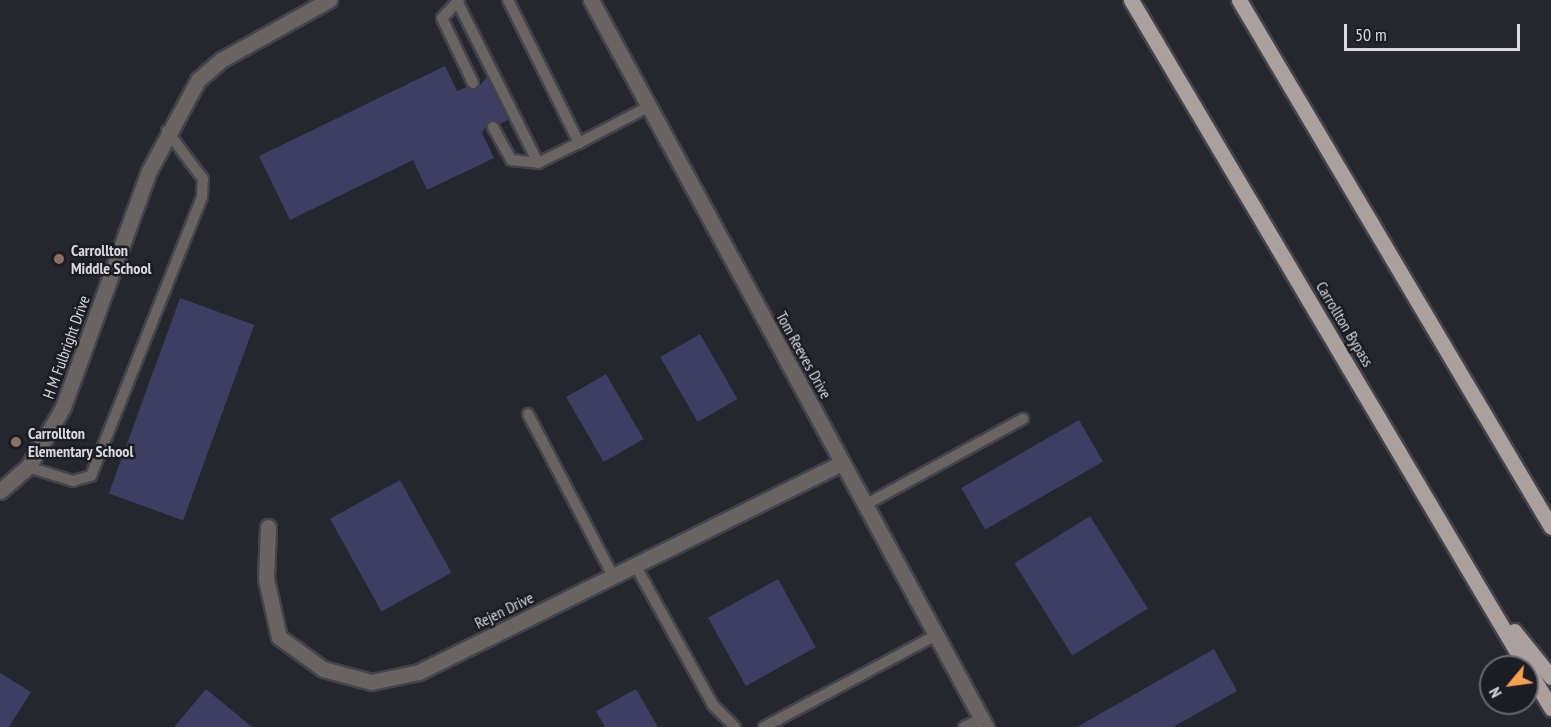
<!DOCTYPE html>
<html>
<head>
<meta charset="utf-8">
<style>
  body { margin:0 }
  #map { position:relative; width:1551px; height:727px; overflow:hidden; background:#26262f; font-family:"PT Sans Narrow",sans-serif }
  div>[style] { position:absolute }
  .building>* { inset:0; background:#3e3d63; transform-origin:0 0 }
  .roads { filter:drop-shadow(2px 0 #43434b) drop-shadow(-2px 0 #43434b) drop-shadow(0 2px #43434b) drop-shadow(0 -2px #43434b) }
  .lane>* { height:10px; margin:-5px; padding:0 5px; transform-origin:5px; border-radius:5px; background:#696361 }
  .street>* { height:15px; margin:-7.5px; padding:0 7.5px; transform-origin:7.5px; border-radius:7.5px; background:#696361 }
  .primary>* { height:15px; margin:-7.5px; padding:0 7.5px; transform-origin:7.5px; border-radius:7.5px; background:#aba09b }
  .dots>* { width:16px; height:16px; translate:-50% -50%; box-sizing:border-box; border:3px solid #1c1c25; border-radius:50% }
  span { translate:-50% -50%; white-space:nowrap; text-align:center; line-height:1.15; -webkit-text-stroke:5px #1c1c25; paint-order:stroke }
  .poi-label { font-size:16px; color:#d9d9df; font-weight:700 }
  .left { translate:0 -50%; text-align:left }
  .street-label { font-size:16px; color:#d9d9df }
  .north { position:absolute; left:1479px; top:655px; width:60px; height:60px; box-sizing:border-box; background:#1c1c25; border:2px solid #68686f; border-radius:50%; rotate:241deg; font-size:16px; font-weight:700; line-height:24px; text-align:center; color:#d9d9df }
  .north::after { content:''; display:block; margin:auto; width:21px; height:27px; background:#f99f4d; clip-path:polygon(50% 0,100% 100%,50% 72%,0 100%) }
  .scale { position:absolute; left:1344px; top:24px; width:176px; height:27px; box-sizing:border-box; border:3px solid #d9d9df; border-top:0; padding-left:8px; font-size:18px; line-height:21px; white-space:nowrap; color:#d9d9df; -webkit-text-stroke:4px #1c1c25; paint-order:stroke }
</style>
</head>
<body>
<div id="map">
  <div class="building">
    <div style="clip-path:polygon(445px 66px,457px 91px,467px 87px,476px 90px,487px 77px,508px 120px,500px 124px,490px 120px,482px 133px,494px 158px,427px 190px,413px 160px,290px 220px,259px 156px)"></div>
    <div style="left:180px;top:298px;width:79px;height:208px;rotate:20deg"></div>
    <div style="left:700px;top:334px;width:75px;height:46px;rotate:60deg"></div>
    <div style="left:606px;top:374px;width:75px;height:46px;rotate:60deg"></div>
    <div style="left:1079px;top:420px;width:48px;height:136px;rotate:60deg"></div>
    <div style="left:400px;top:480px;width:106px;height:80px;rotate:61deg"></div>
    <div style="left:1090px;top:516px;width:109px;height:89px;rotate:58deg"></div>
    <div style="left:778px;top:579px;width:78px;height:80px;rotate:61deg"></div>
    <div style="clip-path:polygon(1214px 649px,1237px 691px,1173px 727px,1077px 727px)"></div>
    <div style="clip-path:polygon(0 673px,31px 692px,9px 727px,0 727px)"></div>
    <div style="clip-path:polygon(206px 689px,252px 727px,174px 727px)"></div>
    <div style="clip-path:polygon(636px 689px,658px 727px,605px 727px,596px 711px)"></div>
  </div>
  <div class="roads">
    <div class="lane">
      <div style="left:459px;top:0;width:25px;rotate:133deg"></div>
      <div style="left:442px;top:18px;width:72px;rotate:64.5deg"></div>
      <div style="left:508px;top:0;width:160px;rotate:63.6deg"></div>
      <div style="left:579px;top:143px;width:78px;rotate:-27.6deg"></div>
      <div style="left:457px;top:1px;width:181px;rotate:63.4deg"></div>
      <div style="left:493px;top:127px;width:38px;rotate:61deg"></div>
      <div style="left:511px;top:160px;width:27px;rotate:6deg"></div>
      <div style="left:538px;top:163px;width:46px;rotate:-26deg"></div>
      <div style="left:528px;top:414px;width:183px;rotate:62.3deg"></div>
      <div style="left:28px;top:467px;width:47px;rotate:17.3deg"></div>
      <div style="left:73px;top:481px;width:19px;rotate:-16deg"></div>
      <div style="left:91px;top:476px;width:300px;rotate:-68.3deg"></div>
      <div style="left:202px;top:197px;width:18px;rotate:-87deg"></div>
      <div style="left:203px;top:179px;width:60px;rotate:-126.9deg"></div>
      <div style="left:865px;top:505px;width:180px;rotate:-28.6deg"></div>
      <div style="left:635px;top:565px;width:160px;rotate:60.9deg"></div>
      <div style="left:713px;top:705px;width:31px;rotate:45deg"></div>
      <div style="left:764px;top:727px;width:195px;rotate:-28.1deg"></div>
      <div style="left:964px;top:727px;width:19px;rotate:-25deg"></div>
    </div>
    <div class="street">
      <div style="left:591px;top:0;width:827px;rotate:61.48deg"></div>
      <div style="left:0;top:491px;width:37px;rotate:-41deg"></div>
      <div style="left:28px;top:467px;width:69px;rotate:-59.7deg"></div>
      <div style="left:63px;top:407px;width:251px;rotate:-70deg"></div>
      <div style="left:149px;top:171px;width:103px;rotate:-61.7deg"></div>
      <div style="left:198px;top:80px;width:30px;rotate:-41deg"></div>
      <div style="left:221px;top:60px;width:124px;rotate:-29.1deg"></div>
      <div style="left:268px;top:527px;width:52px;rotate:92.2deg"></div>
      <div style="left:266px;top:579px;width:59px;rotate:77.4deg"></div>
      <div style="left:279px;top:637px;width:54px;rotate:36deg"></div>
      <div style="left:323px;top:669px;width:50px;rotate:15.2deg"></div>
      <div style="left:371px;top:682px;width:49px;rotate:-11.8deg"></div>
      <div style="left:419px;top:672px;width:472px;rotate:-26.3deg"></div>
    </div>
    <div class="primary">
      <div style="left:1131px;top:0;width:775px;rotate:59.37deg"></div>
      <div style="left:1239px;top:0;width:612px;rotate:59.37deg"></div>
      <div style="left:1514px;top:631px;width:59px;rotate:51.2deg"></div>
      <div style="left:1527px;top:668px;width:47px;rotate:59deg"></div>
    </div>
  </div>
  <div class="dots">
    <div style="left:59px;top:259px;background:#8d6e63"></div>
    <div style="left:16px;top:442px;background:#8d6e63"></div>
  </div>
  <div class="poi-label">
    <span class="left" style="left:71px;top:259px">Carrollton<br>Middle School</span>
    <span class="left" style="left:28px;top:442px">Carrollton<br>Elementary School</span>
  </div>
  <div class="street-label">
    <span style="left:1345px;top:324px;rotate:59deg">Carrollton Bypass</span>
    <span style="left:66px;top:347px;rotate:-70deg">H M Fulbright Drive</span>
    <span style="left:804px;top:355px;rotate:61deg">Tom Reeves Drive</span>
    <span style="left:504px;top:610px;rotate:-26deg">Rejen Drive</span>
  </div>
  <div class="north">N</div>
  <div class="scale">50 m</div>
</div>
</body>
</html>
